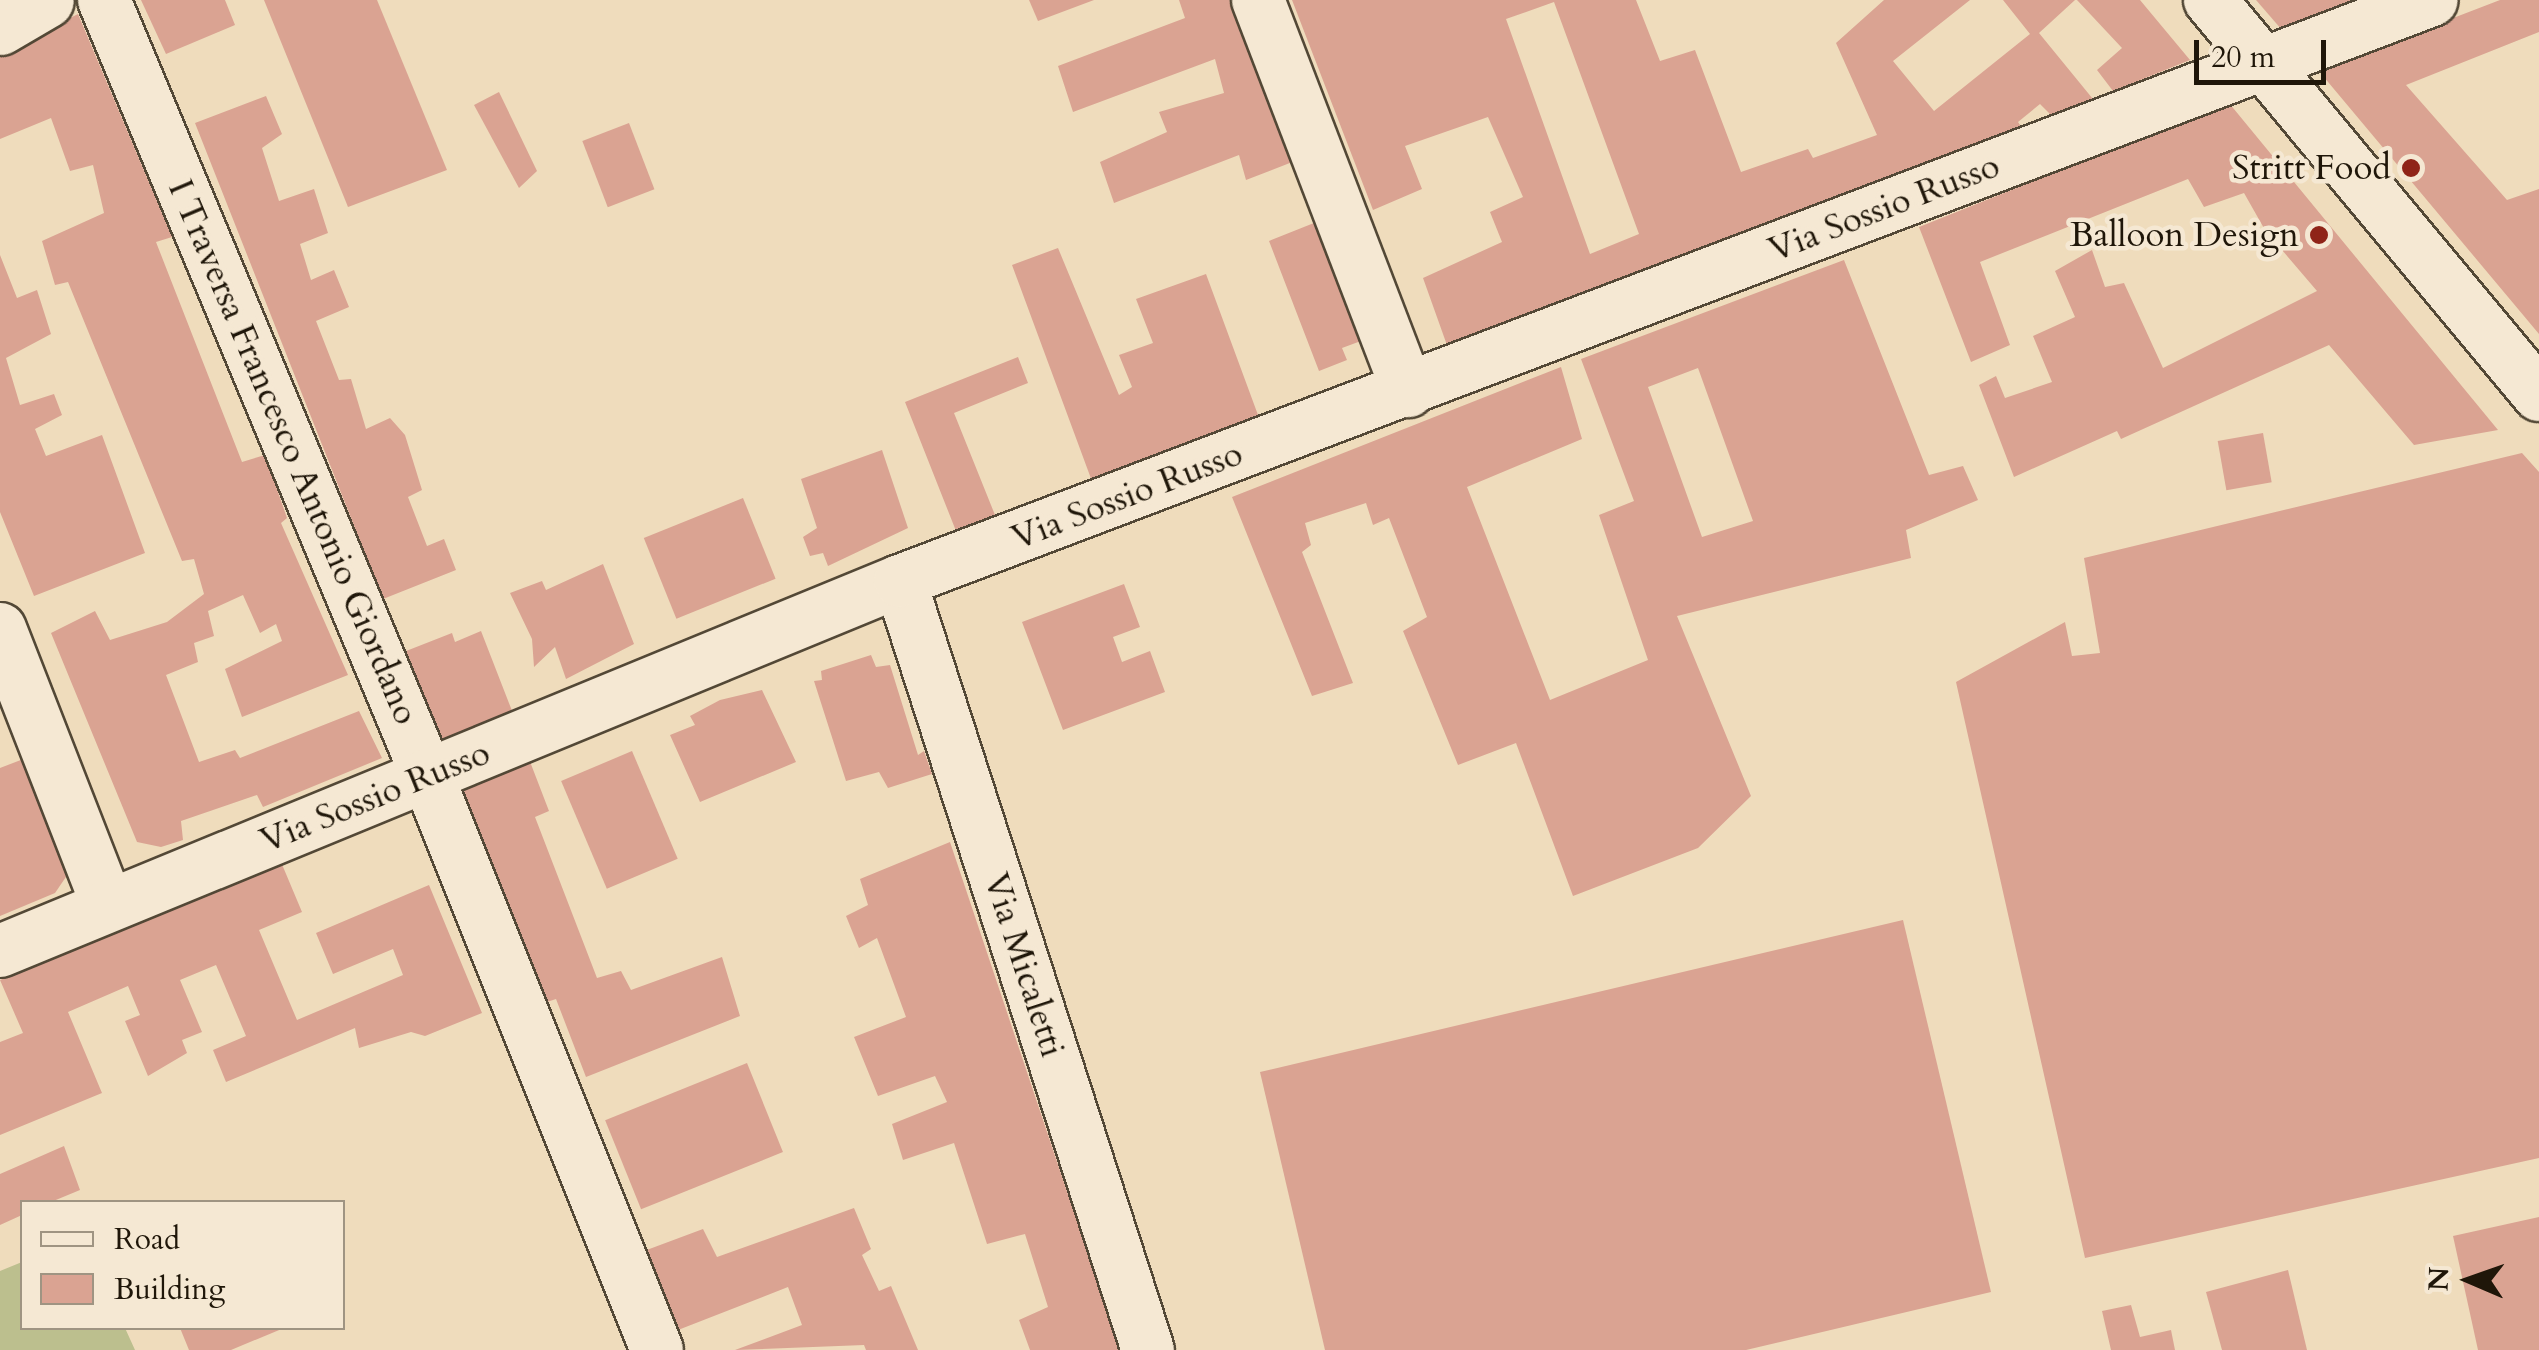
<!DOCTYPE html>
<html>
<head>
<meta charset="utf-8">
<style>
  body { margin:0 }
  #map { position:relative; width:2539px; height:1350px; overflow:hidden; background:#efdcbc; font-family:Cardo,serif }
  div>[style] { position:absolute }
  .green>* { inset:0; background:#bcbf8e }
  .building>* { inset:0; background:#daa392; transform-origin:0 0 }
  .roads { filter:drop-shadow(2px 0 #534836) drop-shadow(-2px 0 #534836) drop-shadow(0 2px #534836) drop-shadow(0 -2px #534836) }
  .minor>* { height:52px; margin:-26px; padding:0 26px; transform-origin:26px; border-radius:26px; background:#f5e8d3 }
  .tertiary>* { height:55px; margin:-27.5px; padding:0 27.5px; transform-origin:27.5px; border-radius:27.5px; background:#f5e8d3 }
  .dots>* { width:28px; height:28px; translate:-50% -50%; box-sizing:border-box; border:5px solid #f5e8d3; border-radius:50% }
  span { translate:-50% -50%; white-space:nowrap; text-align:center; line-height:1.15; -webkit-text-stroke:9px #f5e8d3; paint-order:stroke }
  .poi-label { font-size:35px; color:#1f1609 }
  .right { translate:-100% -50%; text-align:right }
  .street-label { font-size:35px; color:#1f1609 }
  .legend { position:absolute; left:20px; top:1200px; width:325px; height:130px; box-sizing:border-box; background:#f5e8d3; border:2px solid #9f9482; margin:0; padding:12px 18px; list-style:none; font-size:30px; color:#1f1609 }
  .legend li { display:flex; align-items:center; gap:20px; height:50px }
  .legend b { width:50px; border:2px solid #9f9482 }
  .north { position:absolute; left:2419px; top:1230px; width:100px; height:100px; -webkit-text-stroke:8px #f5e8d3; paint-order:stroke; rotate:272deg; font-size:28px; font-weight:700; line-height:40px; text-align:center; color:#1f1609 }
  .north::after { content:''; display:block; margin:auto; width:35px; height:45px; background:#1f1609; clip-path:polygon(50% 0,100% 100%,50% 72%,0 100%) }
  .scale { position:absolute; left:2194px; top:40px; width:132px; height:45px; box-sizing:border-box; border:5px solid #1f1609; border-top:0; padding-left:12px; font-size:30px; line-height:35px; white-space:nowrap; color:#1f1609; -webkit-text-stroke:8px #f5e8d3; paint-order:stroke }
</style>
</head>
<body>
<div id="map">
  <div class="green">
    <div style="clip-path:polygon(22px 1262px,22px 1328px,125px 1328px,135px 1350px,0 1350px,0 1271px)"></div>
  </div>
  <div class="building">
    <div style="clip-path:polygon(141px 0,225px 0,235px 25px,166px 54px)"></div>
    <div style="clip-path:polygon(264px 0,377px 0,447px 170px,348px 207px)"></div>
    <div style="clip-path:polygon(1029px 0,1094px 0,1038px 21px)"></div>
    <div style="clip-path:polygon(1179px 0,1236px 0,1300px 159px,1246px 180px,1239px 155px,1114px 203px,1100px 162px,1167px 132px,1159px 112px,1224px 93px,1215px 59px,1073px 112px,1058px 66px,1185px 18px)"></div>
    <div style="clip-path:polygon(evenodd,1292px 0,1636px 0,1660px 61px,1695px 50px,1741px 172px,1808px 149px,1813px 158px,1877px 135px,1836px 43px,1884px 0,1970px 0,1893px 61px,1934px 111px,2030px 34px,2003px 0,2075px 0,2039px 33px,2097px 104px,2055px 119px,2040px 104px,2018px 122px,2024px 131px,1999px 141px,1995px 137px,1723px 239px,1726px 249px,1448px 348px,1423px 278px,1502px 242px,1490px 212px,1523px 197px,1488px 117px,1405px 146px,1422px 189px,1373px 210px,1292px 0,1554px 2px,1639px 234px,1590px 254px,1506px 19px,1554px 2px)"></div>
    <div style="clip-path:polygon(2077px 0,2140px 0,2190px 60px,2113px 91px,2097px 70px,2122px 48px)"></div>
    <div style="clip-path:polygon(2256px 0,2361px 0,2282px 30px)"></div>
    <div style="clip-path:polygon(2500px 0,2539px 0,2539px 32px,2406px 85px,2507px 200px,2539px 189px,2539px 334px,2318px 70px)"></div>
    <div style="clip-path:polygon(78px 14px,172px 237px,156px 242px,242px 462px,265px 455px,287px 518px,281px 523px,348px 675px,242px 717px,225px 669px,282px 641px,276px 624px,260px 633px,243px 595px,208px 611px,214px 636px,194px 643px,198px 662px,166px 675px,199px 762px,235px 750px,240px 758px,359px 711px,382px 758px,263px 807px,257px 795px,181px 821px,183px 840px,161px 847px,137px 842px,51px 633px,95px 611px,110px 640px,167px 622px,204px 594px,194px 559px,182px 561px,68px 282px,55px 285px,42px 241px,104px 213px,93px 165px,70px 171px,51px 118px,0 139px,0 53px)"></div>
    <div style="clip-path:polygon(499px 92px,537px 171px,519px 188px,474px 105px)"></div>
    <div style="clip-path:polygon(266px 96px,282px 134px,262px 148px,279px 201px,314px 189px,328px 233px,300px 244px,311px 280px,334px 270px,349px 307px,316px 321px,339px 380px,351px 379px,366px 429px,390px 418px,405px 435px,422px 490px,408px 497px,427px 546px,444px 539px,456px 570px,383px 599px,195px 123px)"></div>
    <div style="clip-path:polygon(2229px 103px,2498px 430px,2414px 445px,2329px 345px,2121px 439px,2117px 431px,2014px 477px,1979px 385px,1996px 376px,2005px 398px,2052px 382px,2033px 336px,2075px 317px,2055px 271px,2092px 250px,2105px 287px,2124px 283px,2163px 368px,2317px 291px,2265px 230px,2244px 193px,2204px 207px,2188px 179px,1980px 262px,2010px 345px,1971px 362px,1919px 227px)"></div>
    <div style="left:629px;top:123px;width:71px;height:50px;rotate:69deg"></div>
    <div style="clip-path:polygon(1324px 219px,1369px 338px,1342px 348px,1347px 360px,1319px 371px,1269px 241px)"></div>
    <div style="clip-path:polygon(1058px 248px,1119px 395px,1132px 387px,1119px 355px,1153px 343px,1136px 299px,1206px 274px,1258px 415px,1093px 484px,1012px 265px)"></div>
    <div style="clip-path:polygon(0 255px,17px 298px,37px 290px,51px 334px,6px 358px,20px 405px,54px 394px,62px 415px,35px 429px,46px 456px,102px 435px,145px 553px,34px 596px,0 512px)"></div>
    <div style="clip-path:polygon(evenodd,1844px 260px,1929px 475px,1963px 466px,1978px 500px,1906px 530px,1911px 558px,1677px 616px,1751px 796px,1698px 848px,1573px 896px,1516px 743px,1458px 765px,1403px 631px,1427px 617px,1389px 518px,1373px 525px,1366px 503px,1305px 523px,1311px 545px,1302px 552px,1353px 683px,1312px 696px,1232px 497px,1561px 367px,1582px 439px,1467px 487px,1550px 700px,1648px 660px,1599px 515px,1634px 501px,1581px 359px,1844px 260px,1698px 368px,1753px 521px,1702px 537px,1648px 387px,1698px 368px)"></div>
    <div style="clip-path:polygon(1018px 357px,1028px 383px,954px 413px,995px 515px,956px 531px,905px 402px)"></div>
    <div style="left:2263px;top:433px;width:50px;height:46px;rotate:80deg"></div>
    <div style="clip-path:polygon(882px 450px,908px 528px,828px 566px,823px 553px,810px 556px,803px 537px,817px 528px,801px 479px)"></div>
    <div style="clip-path:polygon(2522px 453px,2539px 472px,2539px 1158px,2085px 1258px,1956px 682px,2065px 622px,2072px 656px,2100px 653px,2084px 558px)"></div>
    <div style="left:743px;top:498px;width:87px;height:107px;rotate:68deg"></div>
    <div style="clip-path:polygon(603px 564px,634px 644px,566px 679px,555px 647px,534px 667px,532px 639px,510px 593px,542px 581px,546px 590px)"></div>
    <div style="clip-path:polygon(1124px 584px,1140px 627px,1113px 637px,1122px 662px,1150px 651px,1165px 692px,1063px 730px,1022px 622px)"></div>
    <div style="clip-path:polygon(481px 631px,514px 716px,437px 746px,401px 653px,452px 633px,455px 642px)"></div>
    <div style="clip-path:polygon(871px 655px,876px 667px,890px 665px,918px 755px,924px 751px,932px 774px,888px 788px,879px 772px,846px 781px,814px 681px,822px 680px,821px 671px)"></div>
    <div style="clip-path:polygon(762px 690px,796px 762px,700px 802px,670px 735px,695px 725px,690px 716px,720px 700px)"></div>
    <div style="left:632px;top:751px;width:117px;height:77px;rotate:67deg"></div>
    <div style="clip-path:polygon(26px 758px,70px 871px,55px 893px,0 916px,0 768px)"></div>
    <div style="clip-path:polygon(529px 759px,549px 811px,535px 817px,597px 978px,621px 971px,631px 990px,722px 957px,740px 1016px,586px 1077px,556px 999px,547px 1002px,456px 788px)"></div>
    <div style="clip-path:polygon(950px 842px,1120px 1350px,1030px 1350px,1019px 1320px,1048px 1307px,1025px 1234px,987px 1244px,954px 1143px,903px 1160px,892px 1124px,947px 1102px,935px 1076px,878px 1096px,854px 1037px,906px 1017px,877px 938px,859px 948px,846px 916px,868px 905px,860px 879px)"></div>
    <div style="clip-path:polygon(281px 862px,302px 912px,259px 930px,297px 1020px,403px 975px,393px 949px,333px 974px,316px 933px,429px 885px,482px 1013px,425px 1036px,411px 1032px,359px 1048px,355px 1028px,226px 1082px,213px 1050px,246px 1036px,216px 965px,180px 980px,202px 1032px,182px 1040px,187px 1053px,148px 1076px,125px 1021px,140px 1015px,128px 986px,68px 1012px,102px 1093px,0 1135px,0 1042px,23px 1033px,0 980px)"></div>
    <div style="clip-path:polygon(1903px 920px,1991px 1292px,1746px 1350px,1325px 1350px,1260px 1072px)"></div>
    <div style="left:747px;top:1063px;width:96px;height:153px;rotate:68deg"></div>
    <div style="clip-path:polygon(64px 1146px,80px 1190px,51px 1202px,22px 1202px,22px 1215px,0 1225px,0 1174px)"></div>
    <div style="clip-path:polygon(854px 1208px,871px 1249px,862px 1255px,879px 1291px,891px 1286px,918px 1350px,866px 1350px,864px 1345px,735px 1350px,802px 1325px,788px 1287px,678px 1330px,644px 1251px,703px 1229px,717px 1257px)"></div>
    <div style="clip-path:polygon(2539px 1217px,2539px 1350px,2478px 1350px,2453px 1236px)"></div>
    <div style="clip-path:polygon(2288px 1270px,2307px 1350px,2222px 1350px,2206px 1292px)"></div>
    <div style="clip-path:polygon(2131px 1305px,2140px 1337px,2171px 1330px,2175px 1350px,2111px 1350px,2102px 1311px)"></div>
    <div style="clip-path:polygon(180px 1328px,284px 1328px,231px 1350px,189px 1350px)"></div>
  </div>
  <div class="roads">
    <div class="minor">
      <div style="left:104px;top:0;width:840px;rotate:67.37deg"></div>
      <div style="left:427px;top:775px;width:619px;rotate:68.2deg"></div>
      <div style="left:1258px;top:0;width:419px;rotate:69deg"></div>
      <div style="left:2210px;top:0;width:514px;rotate:50.21deg"></div>
      <div style="left:900px;top:581px;width:808px;rotate:72.13deg"></div>
      <div style="left:0;top:629px;width:297px;rotate:68.7deg"></div>
      <div style="left:0;top:951px;width:973px;rotate:-22.35deg"></div>
      <div style="left:900px;top:581px;width:1638px;rotate:-20.77deg"></div>
    </div>
    <div class="tertiary">
      <div style="left:0;top:27px;width:53px;rotate:-30.4deg"></div>
    </div>
  </div>
  <div class="dots">
    <div style="left:2411px;top:168px;background:#8f2418"></div>
    <div style="left:2319px;top:235px;background:#8f2418"></div>
  </div>
  <div class="poi-label">
    <span class="right" style="left:2391px;top:168px">Stritt Food</span>
    <span class="right" style="left:2299px;top:235px">Balloon Design</span>
  </div>
  <div class="street-label">
    <span style="left:1884px;top:208px;rotate:-21deg">Via Sossio Russo</span>
    <span style="left:293px;top:452px;rotate:67deg">I Traversa Francesco Antonio Giordano</span>
    <span style="left:1127px;top:496px;rotate:-21deg">Via Sossio Russo</span>
    <span style="left:375px;top:797px;rotate:-22deg">Via Sossio Russo</span>
    <span style="left:1024px;top:965px;rotate:72deg">Via Micaletti</span>
  </div>
  <ul class="legend">
  <li><b style="height:12px;background:#f5e8d3"></b>Road</li>
  <li><b style="height:28px;background:#daa392"></b>Building</li>
  </ul>
  <div class="north">N</div>
  <div class="scale">20 m</div>
</div>
</body>
</html>
